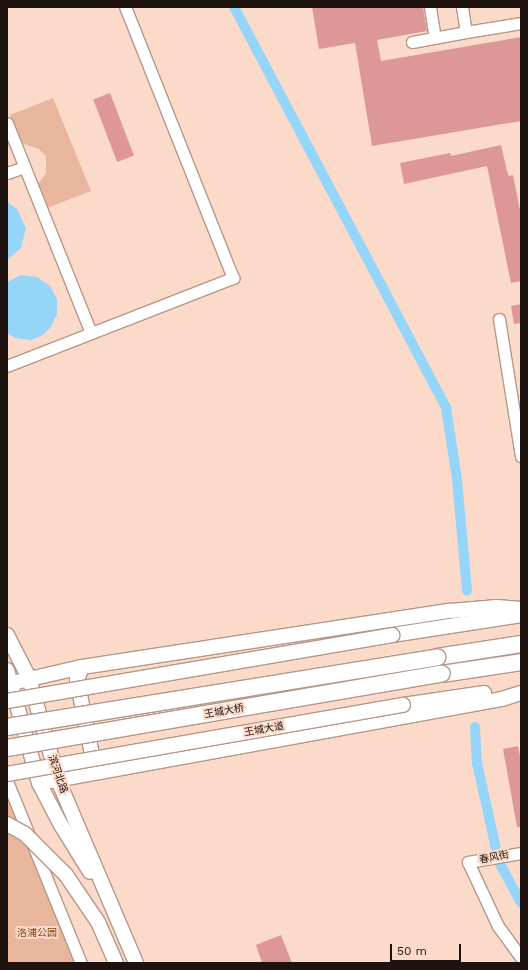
<!DOCTYPE html>
<html>
<head>
<meta charset="utf-8">
<style>
  body { margin:0 }
  #map { position:relative; width:528px; height:970px; overflow:hidden; background:#fbdaca; font-family:"Work Sans","Noto Sans SC",sans-serif }
  div>[style] { position:absolute }
  .green>* { inset:0; background:#e8b69d }
  .water>* { inset:0; background:#95d5f9 }
  .canal>* { height:10px; margin:-5px; padding:0 5px; transform-origin:5px; border-radius:5px; background:#95d5f9 }
  .building>* { inset:0; background:#dc9796; transform-origin:0 0 }
  .roads { filter:drop-shadow(1px 0 #b59788) drop-shadow(-1px 0 #b59788) drop-shadow(0 1px #b59788) drop-shadow(0 -1px #b59788) }
  .minor>* { height:11px; margin:-5.5px; padding:0 5.5px; transform-origin:5.5px; border-radius:5.5px; background:#fff }
  .major>* { height:14px; margin:-7px; padding:0 7px; transform-origin:7px; border-radius:7px; background:#fff }
  .highway>* { height:16px; margin:-8px; padding:0 8px; transform-origin:8px; border-radius:8px; background:#fff }
  .bridges { filter:drop-shadow(1px 0 #b59788) drop-shadow(-1px 0 #b59788) drop-shadow(0 1px #b59788) drop-shadow(0 -1px #b59788) }
  .major-bridge>* { height:14px; margin:-7px; padding:0 7px; transform-origin:7px; border-radius:7px; background:#fff }
  .highway-bridge>* { height:16px; margin:-8px; padding:0 8px; transform-origin:8px; border-radius:8px; background:#fff }
  span { translate:-50% -50%; white-space:nowrap; text-align:center; line-height:1.15; -webkit-text-stroke:4px #fbdaca; paint-order:stroke }
  .street-label { font-size:10px; color:#1d120d }
  .park-label { font-size:10px; color:#863e11 }
  .frame { position:absolute; inset:0; border:8px solid #1d120d; pointer-events:none }
  .scale { position:absolute; left:390px; top:944px; width:71px; height:18px; box-sizing:border-box; border:2px solid #1d120d; border-top:0; padding-left:5px; font-size:12px; line-height:14px; white-space:nowrap; color:#1d120d; -webkit-text-stroke:3px #fbdaca; paint-order:stroke }
</style>
</head>
<body>
<div id="map">
  <div class="green">
    <div style="clip-path:polygon(53px 98px,91px 191px,47px 208px,38px 184px,46px 173px,46px 156px,39px 149px,21px 143px,10px 115px)"></div>
    <div style="clip-path:polygon(7px 780px,81px 963px,7px 963px)"></div>
  </div>
  <div class="water">
    <div style="clip-path:polygon(7px 202px,17px 209px,26px 228px,21px 248px,7px 260px)"></div>
    <div style="clip-path:polygon(21px 275px,37px 277px,50px 286px,57px 299px,57px 314px,51px 327px,43px 335px,31px 340px,15px 338px,7px 333px,7px 282px)"></div>
  </div>
  <div class="canal">
    <div style="left:234px;top:7px;width:454px;rotate:62.1deg"></div>
    <div style="left:446px;top:408px;width:72px;rotate:81.2deg"></div>
    <div style="left:457px;top:479px;width:112px;rotate:84.9deg"></div>
    <div style="left:475px;top:727px;width:36px;rotate:87deg"></div>
    <div style="left:477px;top:763px;width:88px;rotate:77.5deg"></div>
    <div style="left:500px;top:864px;width:44px;rotate:61.7deg"></div>
  </div>
  <div class="building">
    <div style="clip-path:polygon(312px 7px,423px 7px,427px 31px,377px 40px,381px 61px,521px 37px,521px 121px,372px 146px,355px 43px,319px 49px)"></div>
    <div style="left:110px;top:93px;width:67px;height:18px;rotate:69deg"></div>
    <div style="clip-path:polygon(501px 145px,507px 171px,509px 176px,513px 175px,521px 215px,521px 281px,511px 283px,487px 166px,404px 184px,400px 163px,450px 153px,451px 156px)"></div>
    <div style="clip-path:polygon(521px 304px,521px 323px,514px 324px,511px 306px)"></div>
    <div style="clip-path:polygon(518px 746px,521px 762px,521px 827px,517px 827px,503px 749px)"></div>
    <div style="clip-path:polygon(281px 935px,292px 963px,262px 963px,256px 945px)"></div>
  </div>
  <div class="roads">
    <div class="minor">
      <div style="left:430px;top:7px;width:31px;rotate:81deg"></div>
      <div style="left:462px;top:7px;width:25px;rotate:81deg"></div>
      <div style="left:466px;top:32px;width:56px;rotate:-9.3deg"></div>
      <div style="left:412px;top:42px;width:55px;rotate:-10.5deg"></div>
      <div style="left:7px;top:123px;width:226px;rotate:68.2deg"></div>
      <div style="left:7px;top:173px;width:18px;rotate:-19deg"></div>
      <div style="left:499px;top:319px;width:139px;rotate:80.9deg"></div>
      <div style="left:7px;top:366px;width:243px;rotate:-21.3deg"></div>
      <div style="left:233px;top:278px;width:292px;rotate:-111.7deg"></div>
      <div style="left:7px;top:781px;width:196px;rotate:67.9deg"></div>
      <div style="left:521px;top:853px;width:54px;rotate:170.4deg"></div>
      <div style="left:468px;top:862px;width:71px;rotate:64.9deg"></div>
      <div style="left:498px;top:926px;width:39px;rotate:54deg"></div>
    </div>
    <div class="major">
      <div style="left:7px;top:635px;width:48px;rotate:62.9deg"></div>
      <div style="left:29px;top:678px;width:106px;rotate:74.1deg"></div>
      <div style="left:58px;top:780px;width:199px;rotate:66.9deg"></div>
      <div style="left:392px;top:635px;width:131px;rotate:-8.8deg"></div>
      <div style="left:82px;top:667px;width:14px;rotate:111deg"></div>
      <div style="left:77px;top:680px;width:86px;rotate:78.6deg"></div>
      <div style="left:94px;top:764px;width:7px;rotate:56deg"></div>
      <div style="left:7px;top:670px;width:117px;rotate:74.2deg"></div>
      <div style="left:39px;top:783px;width:47px;rotate:62.4deg"></div>
      <div style="left:61px;top:825px;width:55px;rotate:58.3deg"></div>
      <div style="left:12px;top:683px;width:72px;rotate:-12.9deg"></div>
      <div style="left:82px;top:667px;width:372px;rotate:-8.7deg"></div>
      <div style="left:450px;top:611px;width:47px;rotate:-4.9deg"></div>
      <div style="left:497px;top:607px;width:24px;rotate:5deg"></div>
      <div style="left:403px;top:705px;width:82px;rotate:-8.4deg"></div>
      <div style="left:39px;top:783px;width:471px;rotate:-10.3deg"></div>
      <div style="left:502px;top:699px;width:20px;rotate:-18deg"></div>
    </div>
    <div class="highway">
      <div style="left:437px;top:657px;width:85px;rotate:-8.8deg"></div>
      <div style="left:442px;top:674px;width:80px;rotate:-8.6deg"></div>
    </div>
  </div>
  <div class="bridges">
    <div class="major-bridge">
      <div style="left:7px;top:701px;width:391px;rotate:-9.7deg"></div>
      <div style="left:7px;top:774px;width:402px;rotate:-9.9deg"></div>
      <div style="left:7px;top:824px;width:21px;rotate:29deg"></div>
      <div style="left:25px;top:834px;width:58px;rotate:45deg"></div>
      <div style="left:66px;top:875px;width:57px;rotate:55.8deg"></div>
      <div style="left:98px;top:922px;width:45px;rotate:66.3deg"></div>
    </div>
    <div class="highway-bridge">
      <div style="left:7px;top:727px;width:436px;rotate:-9.2deg"></div>
      <div style="left:7px;top:748px;width:441px;rotate:-9.7deg"></div>
    </div>
  </div>
  <div class="street-label">
    <span style="left:224px;top:711px;rotate:-10deg">王城大桥</span>
    <span style="left:264px;top:729px;rotate:-10deg">王城大道</span>
    <span style="left:58px;top:774px;rotate:71deg">滨河北路</span>
    <span style="left:494px;top:857px;rotate:-12deg">春风街</span>
  </div>
  <div class="park-label">
    <span style="left:37px;top:933px">洛浦公园</span>
  </div>
  <div class="frame"></div>
  <div class="scale">50 m</div>
</div>
</body>
</html>
